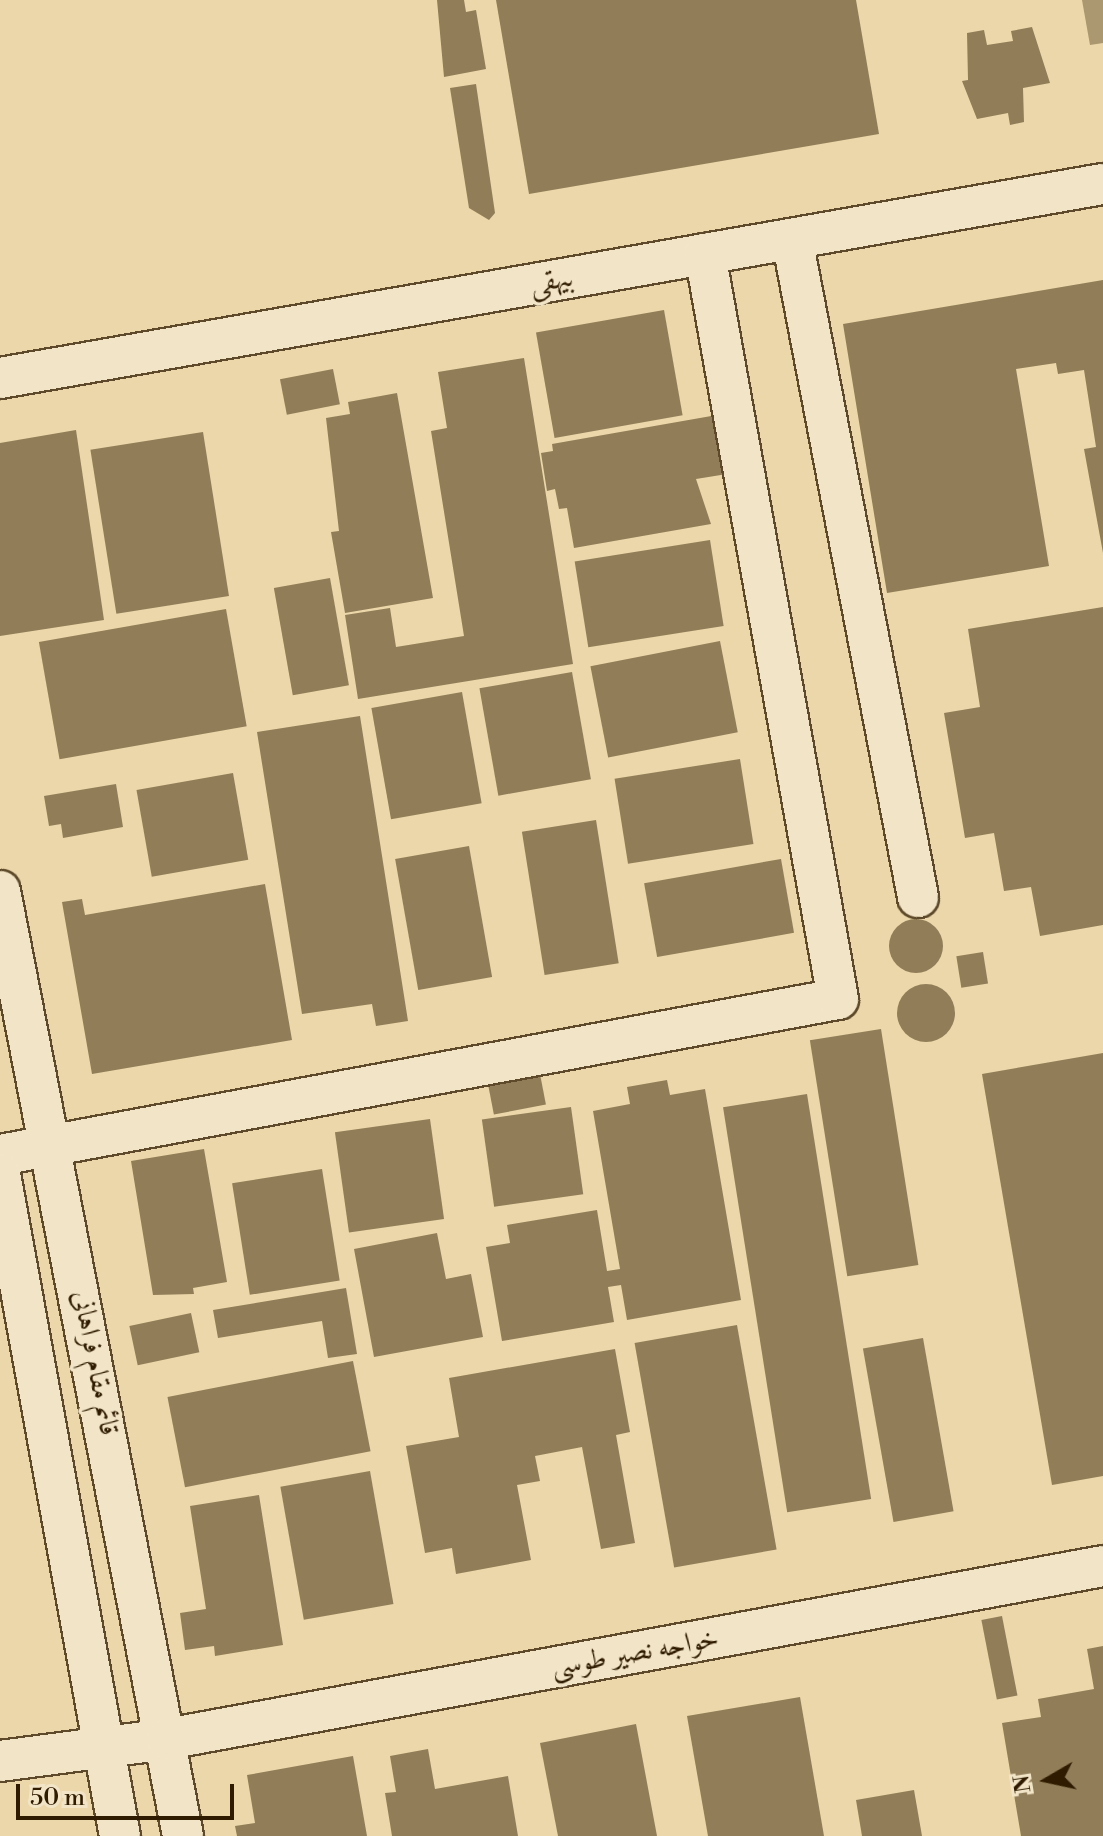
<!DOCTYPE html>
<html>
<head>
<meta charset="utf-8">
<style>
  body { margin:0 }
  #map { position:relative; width:1103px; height:1836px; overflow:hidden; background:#ebd7a9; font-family:"Libre Bodoni",Amiri,serif }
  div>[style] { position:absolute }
  .water>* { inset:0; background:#ab9770 }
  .building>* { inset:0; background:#917d58; transform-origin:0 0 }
  .round { border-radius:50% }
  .roads { filter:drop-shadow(2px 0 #5e4a2a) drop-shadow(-2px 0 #5e4a2a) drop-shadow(0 2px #5e4a2a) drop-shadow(0 -2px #5e4a2a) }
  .minor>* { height:40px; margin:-20px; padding:0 20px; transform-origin:20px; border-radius:20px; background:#f2e5c7 }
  span { translate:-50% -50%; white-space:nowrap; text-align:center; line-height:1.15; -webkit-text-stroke:7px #f2e5c7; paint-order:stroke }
  .street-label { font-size:28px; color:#2f1b00 }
  .north { position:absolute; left:1007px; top:1740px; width:80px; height:80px; -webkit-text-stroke:6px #f2e5c7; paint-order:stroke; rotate:261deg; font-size:22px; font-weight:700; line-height:32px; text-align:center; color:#2f1b00 }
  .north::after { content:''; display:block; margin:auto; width:28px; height:36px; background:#2f1b00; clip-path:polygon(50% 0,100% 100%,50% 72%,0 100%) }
  .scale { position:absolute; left:16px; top:1784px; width:218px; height:36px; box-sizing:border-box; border:4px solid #2f1b00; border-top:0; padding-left:10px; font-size:24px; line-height:28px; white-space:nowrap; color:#2f1b00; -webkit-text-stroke:6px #f2e5c7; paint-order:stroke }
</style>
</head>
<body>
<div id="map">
  <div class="water">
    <div style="clip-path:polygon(1082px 0,1103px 0,1103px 43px,1090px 45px)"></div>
  </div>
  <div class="building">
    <div style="clip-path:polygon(437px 0,464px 0,466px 12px,476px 10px,486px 69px,444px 77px)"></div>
    <div style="clip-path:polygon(496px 0,856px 0,879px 134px,529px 194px)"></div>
    <div style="clip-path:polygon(1032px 27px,1050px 83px,1023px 88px,1024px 122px,1010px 125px,1008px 113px,977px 119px,962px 81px,968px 80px,967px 33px,984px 30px,987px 45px,1013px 41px,1011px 31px)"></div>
    <div style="clip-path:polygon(476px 84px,495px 213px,489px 220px,469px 208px,450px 88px)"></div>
    <div style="clip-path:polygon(1103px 280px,1103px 553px,1084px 449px,1096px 447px,1084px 370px,1058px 374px,1056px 363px,1016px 369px,1049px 566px,887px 593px,843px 324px)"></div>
    <div style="left:664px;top:310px;width:107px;height:130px;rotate:80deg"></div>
    <div style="clip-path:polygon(524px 358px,573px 664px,358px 699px,345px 615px,390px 608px,396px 647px,464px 636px,431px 431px,447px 428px,438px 372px)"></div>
    <div style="left:333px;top:369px;width:36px;height:54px;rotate:79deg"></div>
    <div style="clip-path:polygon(397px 393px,433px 598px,345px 613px,331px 532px,339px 531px,326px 418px,350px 414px,348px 402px)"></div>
    <div style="clip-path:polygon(717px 415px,727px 474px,696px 479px,711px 524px,574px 548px,567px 508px,559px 509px,555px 489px,547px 491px,541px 453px,553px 451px,552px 444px)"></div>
    <div style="clip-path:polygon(76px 430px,104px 620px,0 636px,0 443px)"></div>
    <div style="left:203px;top:432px;width:166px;height:114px;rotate:81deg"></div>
    <div style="left:710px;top:540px;width:87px;height:137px;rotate:81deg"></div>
    <div style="left:330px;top:578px;width:109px;height:57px;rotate:80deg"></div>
    <div style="clip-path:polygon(1103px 607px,1103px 925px,1040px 936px,1031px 887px,1004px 891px,994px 833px,965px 838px,944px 713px,980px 707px,968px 629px)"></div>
    <div style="left:226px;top:609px;width:119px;height:190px;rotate:80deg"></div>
    <div style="left:720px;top:641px;width:93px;height:132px;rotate:79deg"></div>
    <div style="left:572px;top:672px;width:109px;height:94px;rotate:80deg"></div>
    <div style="left:462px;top:692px;width:113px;height:92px;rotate:80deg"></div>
    <div style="clip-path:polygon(360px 716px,408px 1021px,376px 1026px,372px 1004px,302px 1014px,257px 732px)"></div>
    <div style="left:740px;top:759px;width:86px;height:127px;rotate:81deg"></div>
    <div style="left:233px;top:773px;width:88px;height:98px;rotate:80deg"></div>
    <div style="clip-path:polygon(116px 784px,123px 827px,63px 838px,61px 824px,49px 826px,44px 796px)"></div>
    <div style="left:596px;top:820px;width:145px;height:75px;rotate:81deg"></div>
    <div style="left:469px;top:846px;width:133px;height:75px;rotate:80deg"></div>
    <div style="left:781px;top:859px;width:75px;height:139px;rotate:80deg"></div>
    <div style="clip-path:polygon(265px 884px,292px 1040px,92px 1074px,62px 902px,82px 899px,85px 915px)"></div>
    <div class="round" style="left:889px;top:919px;width:54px;height:54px"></div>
    <div style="left:983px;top:952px;width:32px;height:27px;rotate:81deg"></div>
    <div class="round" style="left:897px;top:984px;width:58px;height:58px"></div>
    <div style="left:881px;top:1029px;width:239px;height:72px;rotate:81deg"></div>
    <div style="clip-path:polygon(1103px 1053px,1103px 1476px,1052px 1485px,982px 1074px)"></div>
    <div style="left:540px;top:1074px;width:31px;height:53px;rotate:79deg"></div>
    <div style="clip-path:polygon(667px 1080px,670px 1095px,705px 1089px,741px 1300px,627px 1320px,621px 1285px,608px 1287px,614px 1322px,502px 1341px,486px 1247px,510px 1243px,507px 1225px,597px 1210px,607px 1271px,620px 1269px,593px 1111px,630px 1104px,627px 1087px)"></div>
    <div style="left:807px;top:1094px;width:410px;height:85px;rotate:81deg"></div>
    <div style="left:571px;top:1107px;width:88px;height:90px;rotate:82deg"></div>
    <div style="left:430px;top:1119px;width:101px;height:96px;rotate:82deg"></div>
    <div style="clip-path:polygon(204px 1149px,227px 1282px,193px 1288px,194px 1294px,153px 1295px,131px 1161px)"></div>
    <div style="left:322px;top:1169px;width:113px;height:91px;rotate:81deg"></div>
    <div style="clip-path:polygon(437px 1233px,446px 1279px,471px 1274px,483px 1337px,374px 1357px,354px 1249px)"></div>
    <div style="clip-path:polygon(346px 1288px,357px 1354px,328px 1358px,322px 1321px,218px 1338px,213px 1310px)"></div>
    <div style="left:191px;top:1313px;width:40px;height:63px;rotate:78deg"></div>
    <div style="left:737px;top:1325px;width:228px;height:104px;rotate:80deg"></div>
    <div style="left:923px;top:1338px;width:176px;height:61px;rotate:80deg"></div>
    <div style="clip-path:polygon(615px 1349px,630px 1432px,616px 1435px,635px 1543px,601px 1549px,582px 1447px,535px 1456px,540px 1481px,517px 1485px,531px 1560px,456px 1574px,452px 1548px,425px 1553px,406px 1446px,459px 1437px,449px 1378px)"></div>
    <div style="left:353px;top:1361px;width:92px;height:189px;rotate:79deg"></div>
    <div style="left:370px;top:1471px;width:135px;height:91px;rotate:80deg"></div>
    <div style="clip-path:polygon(259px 1495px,283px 1645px,215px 1656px,214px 1646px,185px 1650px,180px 1613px,206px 1609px,190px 1506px)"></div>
    <div style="left:1002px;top:1616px;width:81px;height:21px;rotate:79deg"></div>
    <div style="clip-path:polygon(1103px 1646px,1103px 1836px,1021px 1836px,1002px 1723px,1041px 1717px,1038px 1699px,1094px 1689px,1087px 1649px)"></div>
    <div style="clip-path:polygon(800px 1697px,824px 1836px,708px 1836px,687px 1716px)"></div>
    <div style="clip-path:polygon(636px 1724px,657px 1836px,558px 1836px,540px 1743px)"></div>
    <div style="clip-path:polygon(428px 1749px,435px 1789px,508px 1776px,518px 1836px,392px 1836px,385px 1793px,396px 1792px,390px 1756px)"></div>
    <div style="clip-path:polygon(353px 1756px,367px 1836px,237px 1836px,235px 1826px,255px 1823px,247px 1775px)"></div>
    <div style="clip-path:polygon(914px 1790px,922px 1836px,862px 1836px,856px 1800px)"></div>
  </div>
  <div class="roads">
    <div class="minor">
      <div style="left:792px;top:239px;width:670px;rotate:79.16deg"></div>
      <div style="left:0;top:378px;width:1120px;rotate:-9.98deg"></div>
      <div style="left:0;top:891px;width:963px;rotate:79.04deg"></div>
      <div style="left:0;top:1155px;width:852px;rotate:-10.55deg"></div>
      <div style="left:838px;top:999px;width:757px;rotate:-100.12deg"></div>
      <div style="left:0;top:1174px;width:673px;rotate:79.73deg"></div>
      <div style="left:0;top:1761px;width:168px;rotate:-7.5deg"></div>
      <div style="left:167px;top:1739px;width:952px;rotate:-10.47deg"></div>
    </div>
  </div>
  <div class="street-label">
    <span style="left:552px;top:281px;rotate:-10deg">بیهقی</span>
    <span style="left:95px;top:1363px;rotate:79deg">قائم مقام فراهانی</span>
    <span style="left:635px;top:1653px;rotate:-10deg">خواجه نصیر طوسی</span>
  </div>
  <div class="north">N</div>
  <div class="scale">50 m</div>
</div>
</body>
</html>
